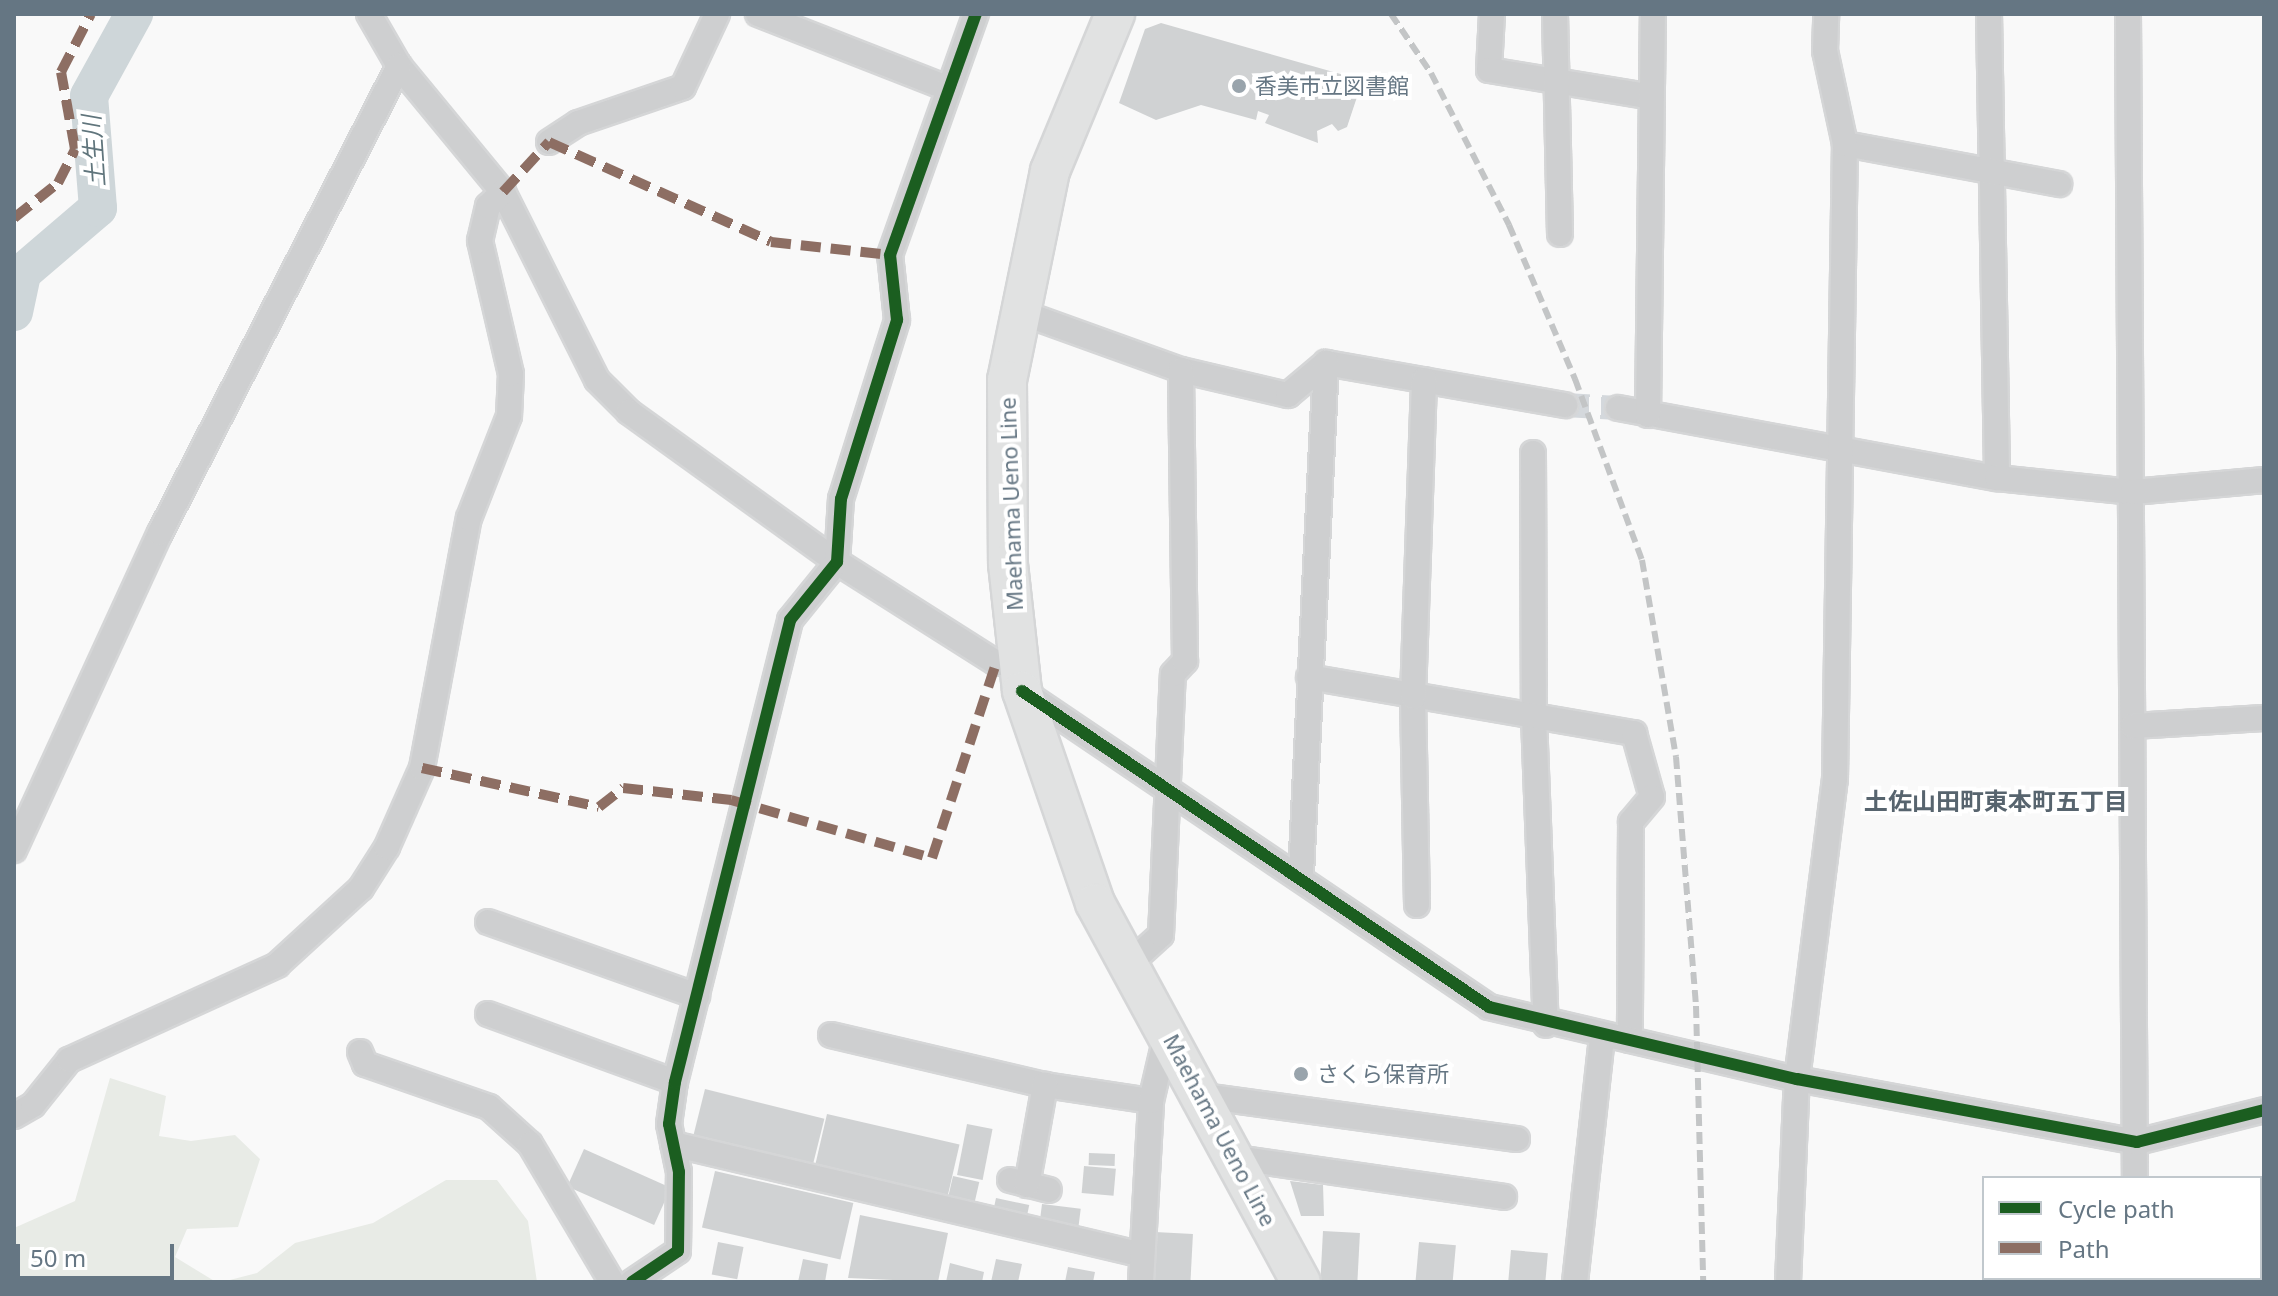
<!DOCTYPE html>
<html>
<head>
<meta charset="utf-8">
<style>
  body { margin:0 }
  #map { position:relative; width:2278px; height:1296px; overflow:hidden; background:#f9f9f9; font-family:"Noto Sans","Noto Sans JP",sans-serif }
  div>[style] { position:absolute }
  .green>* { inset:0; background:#e8ebe6 }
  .river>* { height:38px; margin:-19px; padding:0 19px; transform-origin:19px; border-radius:19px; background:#ced6d9 }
  .building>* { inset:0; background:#d0d2d3; transform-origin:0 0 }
  .street-tunnel>* { height:24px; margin-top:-12px; transform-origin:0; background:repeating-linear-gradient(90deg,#d4d8dc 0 24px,transparent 0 36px) }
  .roads { filter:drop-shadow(2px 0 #d5d6d7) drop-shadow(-2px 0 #d5d6d7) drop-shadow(0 2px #d5d6d7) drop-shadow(0 -2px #d5d6d7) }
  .street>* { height:24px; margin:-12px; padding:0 12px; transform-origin:12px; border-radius:12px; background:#cecfd0 }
  .primary>* { height:38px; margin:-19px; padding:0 19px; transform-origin:19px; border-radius:19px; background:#e1e2e2 }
  .rail>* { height:6px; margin-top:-3px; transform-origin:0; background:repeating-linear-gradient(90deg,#c3c5c6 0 12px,transparent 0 18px) }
  .quiet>* { height:10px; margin-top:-5px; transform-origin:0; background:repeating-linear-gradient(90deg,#8d6e63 0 20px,transparent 0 30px) }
  .cycleway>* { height:12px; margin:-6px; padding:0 6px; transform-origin:6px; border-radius:6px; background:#1b5e20 }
  .dots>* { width:22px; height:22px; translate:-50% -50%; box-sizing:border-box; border:4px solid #fff; border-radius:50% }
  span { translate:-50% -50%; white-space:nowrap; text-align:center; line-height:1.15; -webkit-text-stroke:8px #fff; paint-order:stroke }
  .poi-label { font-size:22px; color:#657683 }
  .left { translate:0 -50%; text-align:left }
  .street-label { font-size:22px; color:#657683 }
  .water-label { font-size:24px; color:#60757c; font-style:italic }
  .neighbourhood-label { font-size:24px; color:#57646e; font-weight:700 }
  .frame { position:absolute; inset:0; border:16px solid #657683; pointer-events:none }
  .legend { position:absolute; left:1982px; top:1176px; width:280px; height:104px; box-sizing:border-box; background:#fff; border:2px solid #c1c8cd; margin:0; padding:10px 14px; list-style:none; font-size:24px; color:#657683 }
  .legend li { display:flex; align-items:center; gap:16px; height:40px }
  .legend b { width:40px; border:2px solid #c1c8cd }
  .scale { position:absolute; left:16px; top:1244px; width:158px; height:36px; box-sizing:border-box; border:4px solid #657683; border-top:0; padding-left:10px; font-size:24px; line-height:28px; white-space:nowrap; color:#657683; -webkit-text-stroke:6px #fff; paint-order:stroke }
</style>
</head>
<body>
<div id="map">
  <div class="green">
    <div style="clip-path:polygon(110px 1078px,166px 1096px,159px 1136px,191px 1141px,235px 1135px,260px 1159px,238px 1227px,187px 1229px,175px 1257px,216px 1282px,14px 1282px,14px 1228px,75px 1201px)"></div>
    <div style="clip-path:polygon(446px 1180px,497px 1180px,528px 1221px,537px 1282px,222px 1282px,257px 1273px,295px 1243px,373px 1223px)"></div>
  </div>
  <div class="river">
    <div style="left:14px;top:312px;width:40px;rotate:-78deg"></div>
    <div style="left:22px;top:273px;width:100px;rotate:-40.5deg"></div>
    <div style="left:98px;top:208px;width:112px;rotate:-94.6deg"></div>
    <div style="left:89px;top:96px;width:94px;rotate:-61.2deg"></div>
  </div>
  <div class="building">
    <div style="clip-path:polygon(1161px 23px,1344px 75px,1357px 97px,1347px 127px,1338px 131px,1332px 124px,1317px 131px,1318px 143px,1265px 123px,1269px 115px,1258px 111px,1256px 120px,1201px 105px,1156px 120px,1119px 103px,1145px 29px)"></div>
    <div style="left:705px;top:1089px;width:123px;height:55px;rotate:14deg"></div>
    <div style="left:827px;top:1114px;width:136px;height:57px;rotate:13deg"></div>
    <div style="left:967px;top:1124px;width:26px;height:52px;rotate:11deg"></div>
    <div style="left:584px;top:1149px;width:95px;height:41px;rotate:24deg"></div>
    <div style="left:1089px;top:1153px;width:26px;height:12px;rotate:2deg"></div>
    <div style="left:1084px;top:1166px;width:32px;height:27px;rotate:5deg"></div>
    <div style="left:715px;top:1171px;width:142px;height:58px;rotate:13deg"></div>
    <div style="left:953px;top:1176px;width:27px;height:42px;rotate:13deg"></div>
    <div style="clip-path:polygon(1290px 1181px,1323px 1185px,1324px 1216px,1301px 1216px)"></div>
    <div style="left:996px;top:1198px;width:34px;height:28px;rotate:12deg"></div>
    <div style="left:1042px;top:1204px;width:39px;height:33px;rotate:7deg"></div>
    <div style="clip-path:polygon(860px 1215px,948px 1233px,938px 1282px,848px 1278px)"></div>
    <div style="left:1323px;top:1231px;width:37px;height:51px;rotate:3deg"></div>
    <div style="left:1155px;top:1232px;width:38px;height:50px;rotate:3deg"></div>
    <div style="left:718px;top:1242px;width:26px;height:33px;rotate:11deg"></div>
    <div style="left:1419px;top:1242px;width:37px;height:40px;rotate:5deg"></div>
    <div style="left:1511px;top:1250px;width:37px;height:32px;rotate:5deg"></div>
    <div style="clip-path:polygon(803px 1259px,828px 1264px,825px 1282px,798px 1282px)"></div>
    <div style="clip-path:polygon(996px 1259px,1022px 1264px,1018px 1282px,991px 1282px)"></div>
    <div style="clip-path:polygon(950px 1263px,984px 1272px,982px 1282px,946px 1282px)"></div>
    <div style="clip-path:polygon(1068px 1267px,1095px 1272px,1093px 1282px,1065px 1282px)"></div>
  </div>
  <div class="street-tunnel">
    <div style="left:1565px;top:405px;width:53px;rotate:3.2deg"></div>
  </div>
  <div class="roads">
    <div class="street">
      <div style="left:369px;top:14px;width:60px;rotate:60deg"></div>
      <div style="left:399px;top:66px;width:163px;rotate:50.5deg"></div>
      <div style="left:503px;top:192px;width:210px;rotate:63.4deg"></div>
      <div style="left:597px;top:380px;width:45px;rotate:45deg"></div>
      <div style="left:629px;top:412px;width:256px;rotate:35.8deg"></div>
      <div style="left:837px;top:562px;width:188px;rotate:32.4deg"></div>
      <div style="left:996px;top:663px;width:23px"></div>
      <div style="left:758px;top:14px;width:205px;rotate:21.4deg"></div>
      <div style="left:1492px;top:14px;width:56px;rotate:93.1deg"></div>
      <div style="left:1489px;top:70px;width:165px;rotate:9.4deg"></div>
      <div style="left:1555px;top:14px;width:220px;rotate:88.7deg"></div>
      <div style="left:1989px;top:14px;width:464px;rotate:89deg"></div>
      <div style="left:2128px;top:14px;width:1164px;rotate:89.66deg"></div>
      <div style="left:549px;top:142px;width:35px;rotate:-33deg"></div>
      <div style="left:578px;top:123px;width:111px;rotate:-18.9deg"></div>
      <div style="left:683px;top:87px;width:81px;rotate:-65deg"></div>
      <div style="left:1845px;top:144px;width:218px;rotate:10.6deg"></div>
      <div style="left:1017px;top:311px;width:174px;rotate:19.8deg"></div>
      <div style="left:1181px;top:370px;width:110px;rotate:13.2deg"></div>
      <div style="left:1288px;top:395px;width:50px;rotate:-40.1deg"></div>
      <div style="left:1326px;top:363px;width:243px;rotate:10deg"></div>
      <div style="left:1618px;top:408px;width:385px;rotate:10.5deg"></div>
      <div style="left:1997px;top:478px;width:137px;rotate:5.9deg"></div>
      <div style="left:2133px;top:492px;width:132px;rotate:-5.2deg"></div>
      <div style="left:1648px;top:415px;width:401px;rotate:-89.3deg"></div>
      <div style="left:1533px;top:453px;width:265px;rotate:89.8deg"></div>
      <div style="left:1534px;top:718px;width:307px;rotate:87.8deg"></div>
      <div style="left:1309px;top:677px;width:330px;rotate:9.8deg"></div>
      <div style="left:1634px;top:733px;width:66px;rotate:74.3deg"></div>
      <div style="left:1652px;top:797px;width:33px;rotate:130deg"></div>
      <div style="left:1631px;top:822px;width:218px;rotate:90.3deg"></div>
      <div style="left:1022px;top:691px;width:564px;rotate:34.08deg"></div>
      <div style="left:1489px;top:1007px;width:316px;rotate:13.2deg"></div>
      <div style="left:1797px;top:1079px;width:346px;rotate:10.5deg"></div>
      <div style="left:2137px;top:1142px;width:131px;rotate:-14.1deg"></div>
      <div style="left:2133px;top:726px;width:131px;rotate:-3.5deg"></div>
      <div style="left:14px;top:850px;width:349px;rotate:-65.3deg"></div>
      <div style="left:160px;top:533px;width:525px;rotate:-62.9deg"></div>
      <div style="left:1301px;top:874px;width:512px;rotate:-87.2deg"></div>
      <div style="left:1417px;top:905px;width:208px;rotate:-91.1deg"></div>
      <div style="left:1413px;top:697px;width:317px;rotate:-88deg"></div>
      <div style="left:488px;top:922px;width:222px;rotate:19.5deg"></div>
      <div style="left:1129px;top:964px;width:43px;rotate:-42.2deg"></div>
      <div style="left:1161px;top:935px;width:261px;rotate:-87.4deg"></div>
      <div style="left:1173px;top:674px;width:18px;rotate:-47deg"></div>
      <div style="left:1185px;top:661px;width:291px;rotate:-90.8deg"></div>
      <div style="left:488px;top:1014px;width:199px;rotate:20deg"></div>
      <div style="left:831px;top:1035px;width:220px;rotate:13.2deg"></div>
      <div style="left:1045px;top:1085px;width:107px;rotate:8.6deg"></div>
      <div style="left:360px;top:1052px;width:13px;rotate:67deg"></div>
      <div style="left:365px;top:1064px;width:131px;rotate:19.1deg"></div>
      <div style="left:489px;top:1107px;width:55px;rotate:42.1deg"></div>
      <div style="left:530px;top:1144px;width:161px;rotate:59.3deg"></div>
      <div style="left:1203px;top:1096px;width:317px;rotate:7.8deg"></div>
      <div style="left:14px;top:1116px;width:22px;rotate:-30deg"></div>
      <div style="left:33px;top:1105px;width:58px;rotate:-51.3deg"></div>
      <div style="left:69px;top:1060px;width:229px;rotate:-24.5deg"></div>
      <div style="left:277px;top:965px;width:114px;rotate:-42.5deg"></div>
      <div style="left:361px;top:888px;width:49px;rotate:-57.6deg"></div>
      <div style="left:387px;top:847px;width:86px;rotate:-66.1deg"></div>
      <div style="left:422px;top:768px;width:254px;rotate:-79.4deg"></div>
      <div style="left:469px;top:518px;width:110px;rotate:-68.6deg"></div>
      <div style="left:509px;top:416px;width:42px;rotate:-87.3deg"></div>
      <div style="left:511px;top:374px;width:137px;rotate:-103.1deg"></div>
      <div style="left:480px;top:241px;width:36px;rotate:-77deg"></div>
      <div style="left:488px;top:206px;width:21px;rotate:-43deg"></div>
      <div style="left:673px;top:1144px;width:482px;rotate:13.3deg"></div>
      <div style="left:1237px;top:1158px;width:270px;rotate:8.3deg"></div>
      <div style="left:1010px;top:1180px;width:40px;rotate:14.4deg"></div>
      <div style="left:1027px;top:1185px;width:102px;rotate:-79.8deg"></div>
      <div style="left:632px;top:1282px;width:55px;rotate:-34deg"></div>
      <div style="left:678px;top:1251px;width:79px;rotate:-89.3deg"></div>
      <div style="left:679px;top:1172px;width:49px;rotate:-101.8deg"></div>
      <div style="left:669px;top:1124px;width:42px;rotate:-81.9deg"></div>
      <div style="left:675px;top:1082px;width:476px;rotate:-76deg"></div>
      <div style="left:790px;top:620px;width:75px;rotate:-51deg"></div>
      <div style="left:837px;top:562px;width:63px;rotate:-86.4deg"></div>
      <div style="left:841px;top:499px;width:188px;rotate:-72.6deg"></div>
      <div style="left:897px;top:320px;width:65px;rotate:-96.1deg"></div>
      <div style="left:890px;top:255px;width:256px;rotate:-70.4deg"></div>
      <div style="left:1141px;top:1282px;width:181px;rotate:-86.8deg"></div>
      <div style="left:1151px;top:1101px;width:71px;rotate:-76.9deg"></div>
      <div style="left:1575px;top:1282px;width:245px;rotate:-83.7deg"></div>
      <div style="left:1788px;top:1282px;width:203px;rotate:-87.5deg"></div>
      <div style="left:1797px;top:1079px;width:302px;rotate:-82.8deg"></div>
      <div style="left:1835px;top:779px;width:635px;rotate:-89.1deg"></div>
      <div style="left:1845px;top:144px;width:95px;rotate:-102.1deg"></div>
      <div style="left:1825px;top:51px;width:37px;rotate:-88deg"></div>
      <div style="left:2131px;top:1282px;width:4px;rotate:-90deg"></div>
    </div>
    <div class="primary">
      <div style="left:1115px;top:14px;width:170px;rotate:112.5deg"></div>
      <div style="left:1050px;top:171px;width:213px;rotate:101.6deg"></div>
      <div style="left:1007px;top:380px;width:184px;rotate:89.7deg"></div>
      <div style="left:1008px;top:564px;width:128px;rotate:83.7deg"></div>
      <div style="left:1022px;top:691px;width:224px;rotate:71deg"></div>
      <div style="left:1095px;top:903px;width:431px;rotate:61.5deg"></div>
    </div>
  </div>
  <div class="rail">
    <div style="left:1391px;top:14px;width:71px;rotate:55.9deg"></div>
    <div style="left:1431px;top:73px;width:171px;rotate:62.8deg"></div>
    <div style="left:1509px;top:225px;width:168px;rotate:66.8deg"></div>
    <div style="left:1575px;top:379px;width:193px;rotate:69.7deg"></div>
    <div style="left:1642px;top:560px;width:200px;rotate:80.2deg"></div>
    <div style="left:1676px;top:757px;width:250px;rotate:85.4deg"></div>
    <div style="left:1696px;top:1006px;width:276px;rotate:88.5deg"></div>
  </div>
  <div class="quiet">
    <div style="left:503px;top:192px;width:68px;rotate:-47.4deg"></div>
    <div style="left:549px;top:142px;width:243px;rotate:24.2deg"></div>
    <div style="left:771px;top:242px;width:120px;rotate:6.2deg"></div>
    <div style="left:14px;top:218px;width:56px;rotate:-38.5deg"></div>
    <div style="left:58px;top:183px;width:38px;rotate:-63deg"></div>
    <div style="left:75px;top:149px;width:78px;rotate:-100.3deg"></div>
    <div style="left:61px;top:72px;width:65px;rotate:-62.7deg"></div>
    <div style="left:422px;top:768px;width:181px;rotate:12.4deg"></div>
    <div style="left:599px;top:807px;width:31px;rotate:-38deg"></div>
    <div style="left:623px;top:788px;width:109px;rotate:6.3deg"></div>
    <div style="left:731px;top:800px;width:209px;rotate:16.1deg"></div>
    <div style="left:932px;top:858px;width:205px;rotate:-71.8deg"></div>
  </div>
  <div class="cycleway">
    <div style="left:1022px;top:691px;width:564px;rotate:34.08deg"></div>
    <div style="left:1489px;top:1007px;width:316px;rotate:13.2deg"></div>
    <div style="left:1797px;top:1079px;width:346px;rotate:10.5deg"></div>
    <div style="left:2137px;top:1142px;width:131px;rotate:-14.1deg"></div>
    <div style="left:632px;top:1282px;width:55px;rotate:-34deg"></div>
    <div style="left:678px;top:1251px;width:79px;rotate:-89.3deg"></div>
    <div style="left:679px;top:1172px;width:49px;rotate:-101.8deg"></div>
    <div style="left:669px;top:1124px;width:42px;rotate:-81.9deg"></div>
    <div style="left:675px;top:1082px;width:476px;rotate:-76deg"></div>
    <div style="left:790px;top:620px;width:75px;rotate:-51deg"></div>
    <div style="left:837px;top:562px;width:63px;rotate:-86.4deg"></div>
    <div style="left:841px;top:499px;width:188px;rotate:-72.6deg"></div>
    <div style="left:897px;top:320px;width:65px;rotate:-96.1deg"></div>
    <div style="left:890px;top:255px;width:256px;rotate:-70.4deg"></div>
  </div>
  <div class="dots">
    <div style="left:1239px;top:86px;background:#99a4ac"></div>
    <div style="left:1301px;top:1074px;background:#99a4ac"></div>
  </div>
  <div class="poi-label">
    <span class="left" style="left:1255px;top:86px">香美市立図書館</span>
    <span class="left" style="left:1317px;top:1074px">さくら保育所</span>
  </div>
  <div class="street-label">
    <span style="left:1011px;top:504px;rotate:-92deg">Maehama Ueno Line</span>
    <span style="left:1220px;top:1130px;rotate:62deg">Maehama Ueno Line</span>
  </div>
  <div class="water-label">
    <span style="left:93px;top:151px;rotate:-94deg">土生川</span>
  </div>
  <div class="neighbourhood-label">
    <span style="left:1996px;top:801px">土佐山田町東本町五丁目</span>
  </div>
  <div class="frame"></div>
  <ul class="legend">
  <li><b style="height:10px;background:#1b5e20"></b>Cycle path</li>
  <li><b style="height:10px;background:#8d6e63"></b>Path</li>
  </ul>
  <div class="scale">50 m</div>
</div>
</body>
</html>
